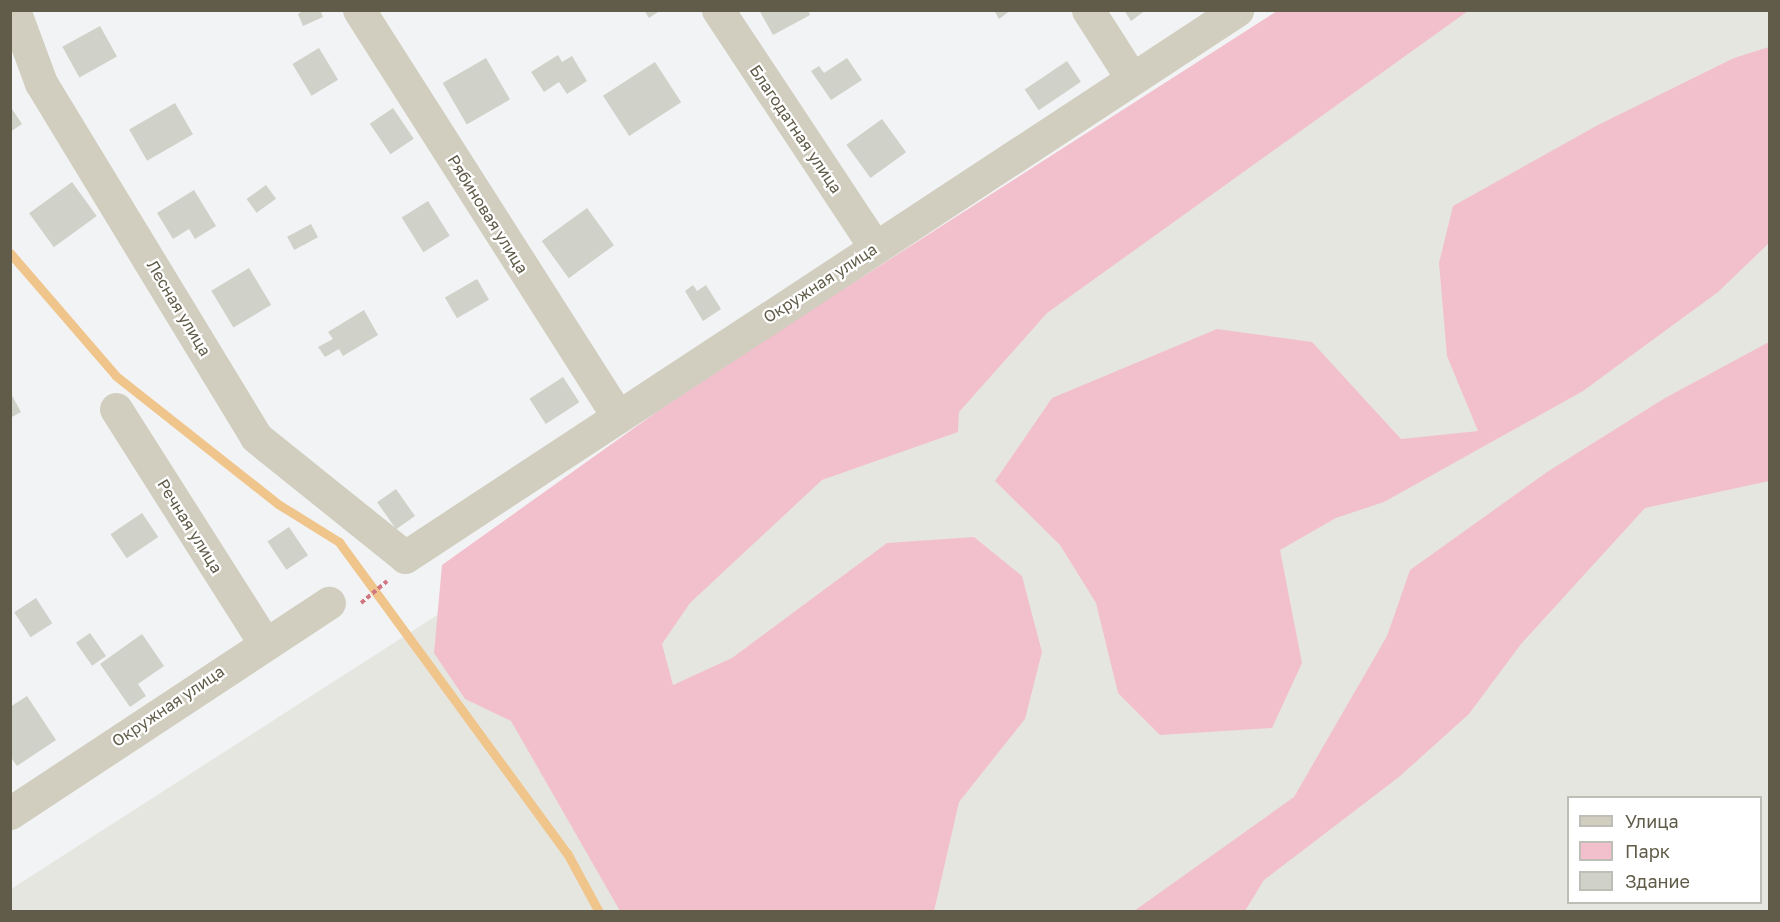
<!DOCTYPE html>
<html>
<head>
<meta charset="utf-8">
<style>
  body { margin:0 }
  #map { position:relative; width:1780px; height:922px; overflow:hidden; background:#f2f3f4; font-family:"Golos Text",sans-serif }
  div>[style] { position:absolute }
  .airport>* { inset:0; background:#e6e6e1 }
  .green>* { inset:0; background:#f2c0cd }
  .stream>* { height:9px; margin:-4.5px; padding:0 4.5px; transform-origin:4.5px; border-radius:4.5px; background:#f0c58c }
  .building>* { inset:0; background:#d0d1c9; transform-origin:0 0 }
  .path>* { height:4px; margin-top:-2px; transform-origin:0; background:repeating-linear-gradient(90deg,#d27682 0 4.5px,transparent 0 7.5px) }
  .minor>* { height:33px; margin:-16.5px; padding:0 16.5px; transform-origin:16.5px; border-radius:16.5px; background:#d1cebf }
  span { translate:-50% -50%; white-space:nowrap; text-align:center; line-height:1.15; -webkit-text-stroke:4.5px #fff; paint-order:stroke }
  .street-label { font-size:16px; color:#605c49 }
  .frame { position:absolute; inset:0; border:12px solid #605c49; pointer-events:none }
  .legend { position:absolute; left:1567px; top:796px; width:195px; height:108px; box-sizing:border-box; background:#fff; border:2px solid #bfbeb6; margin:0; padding:8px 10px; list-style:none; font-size:18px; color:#605c49 }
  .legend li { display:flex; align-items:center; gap:12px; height:30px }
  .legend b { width:30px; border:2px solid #bfbeb6 }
</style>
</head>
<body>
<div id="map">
  <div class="airport">
    <div style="clip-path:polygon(evenodd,1377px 11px,1769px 11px,1769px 911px,11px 912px,11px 889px,1377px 11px,1568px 798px,1760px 798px,1760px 902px,1568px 902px,1568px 798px)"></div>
  </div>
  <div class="green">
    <div style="clip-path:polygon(1277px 11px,1468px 11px,1047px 313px,959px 412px,958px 432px,822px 480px,690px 603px,662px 644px,673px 685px,732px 658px,887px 543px,974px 537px,1022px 576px,1042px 652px,1025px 719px,959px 802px,934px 911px,620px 911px,511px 721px,465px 699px,434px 653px,442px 565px,700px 381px)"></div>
    <div style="clip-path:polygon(1769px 47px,1769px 243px,1718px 292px,1583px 391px,1384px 502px,1336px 518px,1280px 550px,1302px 663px,1272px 728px,1160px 735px,1118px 693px,1096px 603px,1060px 545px,995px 481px,1052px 398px,1217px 329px,1312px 342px,1401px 439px,1478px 431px,1447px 356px,1439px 263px,1453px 206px,1598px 125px,1734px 58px)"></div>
    <div style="clip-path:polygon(1769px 342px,1769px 481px,1645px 508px,1521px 644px,1469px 714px,1399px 777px,1264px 880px,1245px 911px,1134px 911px,1294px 797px,1387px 636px,1410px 570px,1547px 472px,1665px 398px)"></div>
  </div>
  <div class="stream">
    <div style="left:10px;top:253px;width:162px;rotate:49.2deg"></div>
    <div style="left:116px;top:376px;width:206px;rotate:38.3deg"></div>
    <div style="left:278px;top:504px;width:72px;rotate:31.9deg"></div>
    <div style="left:339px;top:542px;width:386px;rotate:53.8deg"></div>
    <div style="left:567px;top:853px;width:67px;rotate:61.5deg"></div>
  </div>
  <div class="building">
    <div style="clip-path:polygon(304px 10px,320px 10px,323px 17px,303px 26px,298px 14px)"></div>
    <div style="clip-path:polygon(644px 10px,661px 10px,649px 18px)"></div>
    <div style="clip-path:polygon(759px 10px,808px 10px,810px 15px,773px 35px)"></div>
    <div style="clip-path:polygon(994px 10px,1011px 10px,999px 19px)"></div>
    <div style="clip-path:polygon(1124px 10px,1146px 10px,1131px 21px)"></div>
    <div style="left:100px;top:26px;width:35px;height:43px;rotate:61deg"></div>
    <div style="left:319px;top:48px;width:37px;height:31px;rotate:59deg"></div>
    <div style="clip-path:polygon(558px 55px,562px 62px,572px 56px,587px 81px,567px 94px,559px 82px,544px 92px,531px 72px)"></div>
    <div style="left:486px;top:58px;width:48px;height:50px;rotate:60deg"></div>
    <div style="clip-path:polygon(847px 58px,862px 80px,831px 100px,811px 71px,819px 66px,824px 73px)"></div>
    <div style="left:1067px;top:61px;width:25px;height:51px;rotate:56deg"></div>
    <div style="left:655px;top:62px;width:48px;height:62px;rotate:57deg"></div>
    <div style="left:175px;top:103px;width:36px;height:53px;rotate:60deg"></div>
    <div style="clip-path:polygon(10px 106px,22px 124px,10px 132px)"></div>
    <div style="left:393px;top:108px;width:37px;height:28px;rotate:56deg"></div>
    <div style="left:882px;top:119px;width:41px;height:44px;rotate:54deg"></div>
    <div style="left:72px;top:182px;width:42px;height:53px;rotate:54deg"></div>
    <div style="left:266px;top:185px;width:17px;height:24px;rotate:54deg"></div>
    <div style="clip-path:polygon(194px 190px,216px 226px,195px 239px,189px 229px,173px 239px,157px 213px)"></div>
    <div style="left:428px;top:201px;width:41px;height:31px;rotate:58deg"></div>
    <div style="left:587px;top:208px;width:46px;height:56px;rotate:54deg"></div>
    <div style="left:311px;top:224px;width:15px;height:27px;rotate:62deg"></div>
    <div style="left:249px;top:268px;width:43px;height:44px;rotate:59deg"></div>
    <div style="left:477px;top:279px;width:24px;height:37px;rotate:60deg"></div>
    <div style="clip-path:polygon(693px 285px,697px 291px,706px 285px,721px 309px,703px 321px,685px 291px)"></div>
    <div style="clip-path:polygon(364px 310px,378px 335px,343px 356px,339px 349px,325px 357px,318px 347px,333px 339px,328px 332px)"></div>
    <div style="left:563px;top:377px;width:30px;height:40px;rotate:57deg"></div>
    <div style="clip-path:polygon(10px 392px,21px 412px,10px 418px)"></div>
    <div style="left:396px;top:489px;width:33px;height:23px;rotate:55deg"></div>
    <div style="left:142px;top:513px;width:29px;height:38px;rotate:56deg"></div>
    <div style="left:289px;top:527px;width:34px;height:26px;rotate:56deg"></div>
    <div style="left:36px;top:598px;width:30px;height:26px;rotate:57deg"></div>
    <div style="left:90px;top:633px;width:28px;height:17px;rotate:55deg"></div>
    <div style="clip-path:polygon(142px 634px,164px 666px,138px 684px,146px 696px,130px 707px,100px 664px)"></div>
    <div style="clip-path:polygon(27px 696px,56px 740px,17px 766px,10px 756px,10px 707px)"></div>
  </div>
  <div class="path">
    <div style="left:361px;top:603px;width:34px;rotate:-40deg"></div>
  </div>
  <div class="minor">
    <div style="left:14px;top:10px;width:78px;rotate:69.7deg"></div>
    <div style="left:41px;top:83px;width:414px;rotate:58.7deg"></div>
    <div style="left:256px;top:437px;width:191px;rotate:38.8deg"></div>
    <div style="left:405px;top:557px;width:996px;rotate:-33.32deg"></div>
    <div style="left:359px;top:10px;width:482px;rotate:57.5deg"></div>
    <div style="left:718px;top:10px;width:284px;rotate:56.5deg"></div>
    <div style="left:1088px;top:10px;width:80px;rotate:57.3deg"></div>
    <div style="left:116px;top:409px;width:276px;rotate:57.6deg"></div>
    <div style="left:10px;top:813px;width:382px;rotate:-33.4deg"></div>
  </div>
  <div class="street-label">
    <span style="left:796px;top:129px;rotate:56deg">Благодатная улица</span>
    <span style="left:488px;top:214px;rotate:58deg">Рябиновая улица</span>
    <span style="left:820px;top:283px;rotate:-33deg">Окружная улица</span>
    <span style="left:179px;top:308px;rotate:59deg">Лесная улица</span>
    <span style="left:190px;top:526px;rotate:58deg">Речная улица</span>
    <span style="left:168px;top:706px;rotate:-34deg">Окружная улица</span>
  </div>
  <div class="frame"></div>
  <ul class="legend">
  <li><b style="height:8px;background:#d1cebf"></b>Улица</li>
  <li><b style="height:16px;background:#f2c0cd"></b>Парк</li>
  <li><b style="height:16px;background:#d0d1c9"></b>Здание</li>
  </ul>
</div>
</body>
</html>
